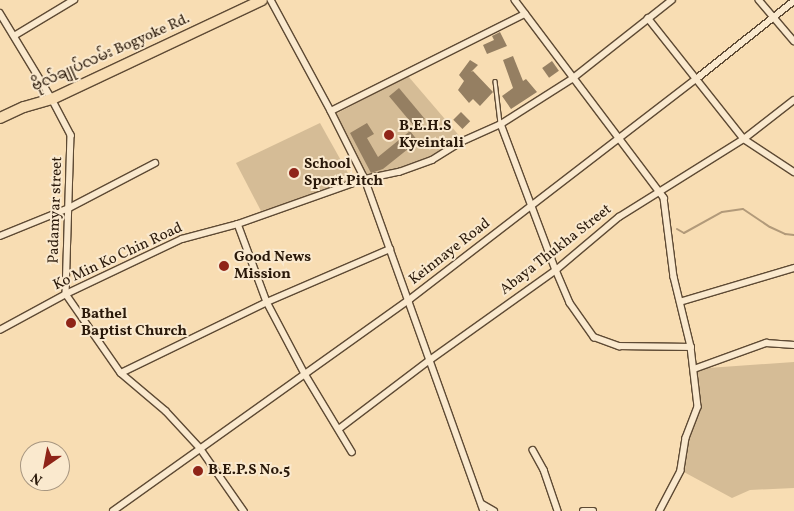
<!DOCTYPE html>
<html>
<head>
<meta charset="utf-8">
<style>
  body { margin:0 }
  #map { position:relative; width:794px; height:511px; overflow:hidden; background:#f8ddb3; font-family:Vollkorn,"Noto Sans Myanmar",serif }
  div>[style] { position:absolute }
  .green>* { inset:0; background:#d5bc96 }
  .stream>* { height:2px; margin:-1px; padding:0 1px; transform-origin:1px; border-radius:1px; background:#b29a7a }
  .building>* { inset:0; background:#957f62; transform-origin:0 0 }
  .roads { filter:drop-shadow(1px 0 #5e4a34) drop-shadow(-1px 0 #5e4a34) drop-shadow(0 1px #5e4a34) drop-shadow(0 -1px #5e4a34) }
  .lane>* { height:2.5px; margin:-1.25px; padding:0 1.25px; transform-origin:1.25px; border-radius:1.25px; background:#fae9ce }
  .street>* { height:5.5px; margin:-2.75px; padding:0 2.75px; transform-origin:2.75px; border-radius:2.75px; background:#fae9ce }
  .highway>* { height:10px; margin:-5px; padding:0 5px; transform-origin:5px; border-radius:5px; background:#f8ddb3 }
  .dots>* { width:14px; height:14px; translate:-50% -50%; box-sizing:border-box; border:2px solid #fae9ce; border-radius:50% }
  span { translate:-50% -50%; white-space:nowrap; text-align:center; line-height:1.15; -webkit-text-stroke:4px #fae9ce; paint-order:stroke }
  .street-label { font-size:15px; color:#2a190a }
  .poi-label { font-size:15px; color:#2a190a; font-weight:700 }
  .left { translate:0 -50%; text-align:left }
  .north { position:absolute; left:20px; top:441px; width:50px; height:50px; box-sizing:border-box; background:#fae9ce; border:1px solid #a79680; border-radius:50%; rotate:213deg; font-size:14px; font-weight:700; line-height:20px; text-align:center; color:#2a190a }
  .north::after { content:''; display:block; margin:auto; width:18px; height:22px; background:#8f2418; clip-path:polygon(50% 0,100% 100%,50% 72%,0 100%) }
</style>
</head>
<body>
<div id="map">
  <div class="green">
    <div style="clip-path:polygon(408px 76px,462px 139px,432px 160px,369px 181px,334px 115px)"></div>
    <div style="clip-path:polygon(320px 123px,353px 182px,261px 211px,236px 163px)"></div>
    <div style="clip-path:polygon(794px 362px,794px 488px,750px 490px,732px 498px,682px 471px,686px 438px,697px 412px,694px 369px)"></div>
  </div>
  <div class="stream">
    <div style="left:677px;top:229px;width:8px;rotate:30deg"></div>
    <div style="left:684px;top:233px;width:43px;rotate:-28.9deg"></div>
    <div style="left:722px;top:212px;width:21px;rotate:-8deg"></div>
    <div style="left:743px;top:209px;width:32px;rotate:34deg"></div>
    <div style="left:770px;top:227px;width:17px;rotate:25deg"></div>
    <div style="left:785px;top:234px;width:9px;rotate:6deg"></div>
  </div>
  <div class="building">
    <div style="clip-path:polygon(500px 32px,507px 46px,487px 54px,483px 45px,494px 40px,492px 36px)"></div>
    <div style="clip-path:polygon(513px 56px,523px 81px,526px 79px,537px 92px,511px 109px,502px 96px,513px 88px,503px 60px)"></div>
    <div style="clip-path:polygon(470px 60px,478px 65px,471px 72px,473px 71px,493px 92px,480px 106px,473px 99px,469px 103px,458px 90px,464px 81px,459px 75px)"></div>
    <div style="left:552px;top:61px;width:12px;height:12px;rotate:55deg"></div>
    <div style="left:399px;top:88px;width:40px;height:13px;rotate:50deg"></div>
    <div style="left:461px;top:112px;width:13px;height:11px;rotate:45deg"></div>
    <div style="clip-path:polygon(367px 123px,374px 134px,367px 138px,378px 157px,410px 131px,418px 141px,383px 169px,371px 173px,350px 133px)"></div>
  </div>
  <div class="roads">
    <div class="lane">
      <div style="left:495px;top:81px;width:42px;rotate:83.2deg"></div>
    </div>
    <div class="street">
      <div style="left:271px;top:0;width:126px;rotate:61.6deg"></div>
      <div style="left:331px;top:111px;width:76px;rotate:63.4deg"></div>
      <div style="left:365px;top:179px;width:353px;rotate:70.3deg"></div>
      <div style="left:515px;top:0;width:248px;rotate:53deg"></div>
      <div style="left:664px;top:198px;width:80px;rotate:82.8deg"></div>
      <div style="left:674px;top:277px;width:72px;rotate:76.3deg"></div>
      <div style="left:691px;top:347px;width:60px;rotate:83.3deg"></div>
      <div style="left:698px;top:407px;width:33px;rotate:111deg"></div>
      <div style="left:686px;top:438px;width:33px;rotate:99deg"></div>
      <div style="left:681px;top:471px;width:45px;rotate:117.7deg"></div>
      <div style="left:759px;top:0;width:54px;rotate:49.5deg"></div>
      <div style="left:0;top:13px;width:100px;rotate:58.8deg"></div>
      <div style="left:52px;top:99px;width:41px;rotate:62.2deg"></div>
      <div style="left:71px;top:135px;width:159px;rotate:91.8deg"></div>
      <div style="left:66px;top:294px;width:96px;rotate:55.2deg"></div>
      <div style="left:121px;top:373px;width:59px;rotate:40.2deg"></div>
      <div style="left:166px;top:411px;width:50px;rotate:47.4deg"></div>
      <div style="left:200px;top:448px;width:77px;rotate:55.1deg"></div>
      <div style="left:648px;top:18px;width:154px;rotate:51.6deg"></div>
      <div style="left:744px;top:139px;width:60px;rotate:33.4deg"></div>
      <div style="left:14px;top:36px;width:70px;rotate:-31deg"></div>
      <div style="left:331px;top:111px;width:217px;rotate:-26.6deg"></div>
      <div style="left:501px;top:124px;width:156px;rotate:69.4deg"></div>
      <div style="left:556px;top:270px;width:36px;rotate:67deg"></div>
      <div style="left:570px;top:303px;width:42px;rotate:54.8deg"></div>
      <div style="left:594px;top:337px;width:27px;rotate:20deg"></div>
      <div style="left:619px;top:346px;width:72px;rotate:0.8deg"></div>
      <div style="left:238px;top:224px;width:83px;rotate:69.6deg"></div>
      <div style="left:267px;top:302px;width:81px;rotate:62.2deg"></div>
      <div style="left:305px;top:374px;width:91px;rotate:58.9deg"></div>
      <div style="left:0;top:236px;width:74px;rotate:-22.1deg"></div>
      <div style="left:69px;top:208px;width:97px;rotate:-27.6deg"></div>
      <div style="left:680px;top:302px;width:119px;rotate:-16.6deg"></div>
      <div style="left:0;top:330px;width:75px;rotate:-28.6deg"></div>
      <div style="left:66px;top:294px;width:128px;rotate:-25.4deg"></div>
      <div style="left:182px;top:239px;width:58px;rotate:-15deg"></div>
      <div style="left:238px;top:224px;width:135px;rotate:-19.5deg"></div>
      <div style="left:365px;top:179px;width:35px;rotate:-12deg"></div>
      <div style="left:399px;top:172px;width:35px;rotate:-20deg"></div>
      <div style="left:432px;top:160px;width:36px;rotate:-32deg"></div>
      <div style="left:463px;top:141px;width:42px;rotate:-24.1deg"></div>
      <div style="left:501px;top:124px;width:84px;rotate:-32.4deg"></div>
      <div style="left:572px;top:79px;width:127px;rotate:-38.3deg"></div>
      <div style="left:694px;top:369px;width:77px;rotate:-19.9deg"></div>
      <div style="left:766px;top:343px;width:28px;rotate:4deg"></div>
      <div style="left:121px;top:373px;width:162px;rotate:-25.9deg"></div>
      <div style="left:267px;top:302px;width:134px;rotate:-23.3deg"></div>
      <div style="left:339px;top:429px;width:114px;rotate:-37.2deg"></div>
      <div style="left:430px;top:360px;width:155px;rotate:-35.5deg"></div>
      <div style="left:556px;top:270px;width:82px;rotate:-40.1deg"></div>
      <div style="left:619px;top:217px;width:147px;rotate:-32deg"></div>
      <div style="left:744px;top:139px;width:63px;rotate:-38deg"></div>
      <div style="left:533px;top:450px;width:23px;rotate:61deg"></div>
      <div style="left:544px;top:470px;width:43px;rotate:71.1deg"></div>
      <div style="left:482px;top:504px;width:14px;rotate:30deg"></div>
      <div style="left:113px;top:511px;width:364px;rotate:-35.5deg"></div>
      <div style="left:409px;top:300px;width:361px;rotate:-37.6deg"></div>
      <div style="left:695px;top:80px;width:127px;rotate:-38.6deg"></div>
      <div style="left:583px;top:511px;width:10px"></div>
    </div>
    <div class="highway">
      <div style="left:0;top:118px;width:26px;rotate:-25deg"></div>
      <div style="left:24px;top:107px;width:29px;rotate:-16deg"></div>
      <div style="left:52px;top:99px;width:232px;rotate:-25.2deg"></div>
    </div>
  </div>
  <div class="dots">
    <div style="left:389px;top:135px;background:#8f2418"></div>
    <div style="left:294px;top:173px;background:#8f2418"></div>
    <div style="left:224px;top:266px;background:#8f2418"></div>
    <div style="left:71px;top:323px;background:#8f2418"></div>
    <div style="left:198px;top:471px;background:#8f2418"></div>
  </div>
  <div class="street-label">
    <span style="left:111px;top:53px;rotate:-24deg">ဗိုလ်ချုပ်လမ်း Bogyoke Rd.</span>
    <span style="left:56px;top:210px;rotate:-88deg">Padamyar street</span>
    <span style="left:556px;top:250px;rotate:-38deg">Abaya Thukha Street</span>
    <span style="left:450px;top:252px;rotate:-38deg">Keinnaye Road</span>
    <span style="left:118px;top:257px;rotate:-25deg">Ko Min Ko Chin Road</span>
  </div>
  <div class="poi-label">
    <span class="left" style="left:399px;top:135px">B.E.H.S<br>Kyeintali</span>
    <span class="left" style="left:304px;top:173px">School<br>Sport Pitch</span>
    <span class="left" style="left:234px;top:266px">Good News<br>Mission</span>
    <span class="left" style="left:81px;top:323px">Bathel<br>Baptist Church</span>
    <span class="left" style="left:208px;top:471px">B.E.P.S No.5</span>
  </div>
  <div class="north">N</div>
</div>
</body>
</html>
